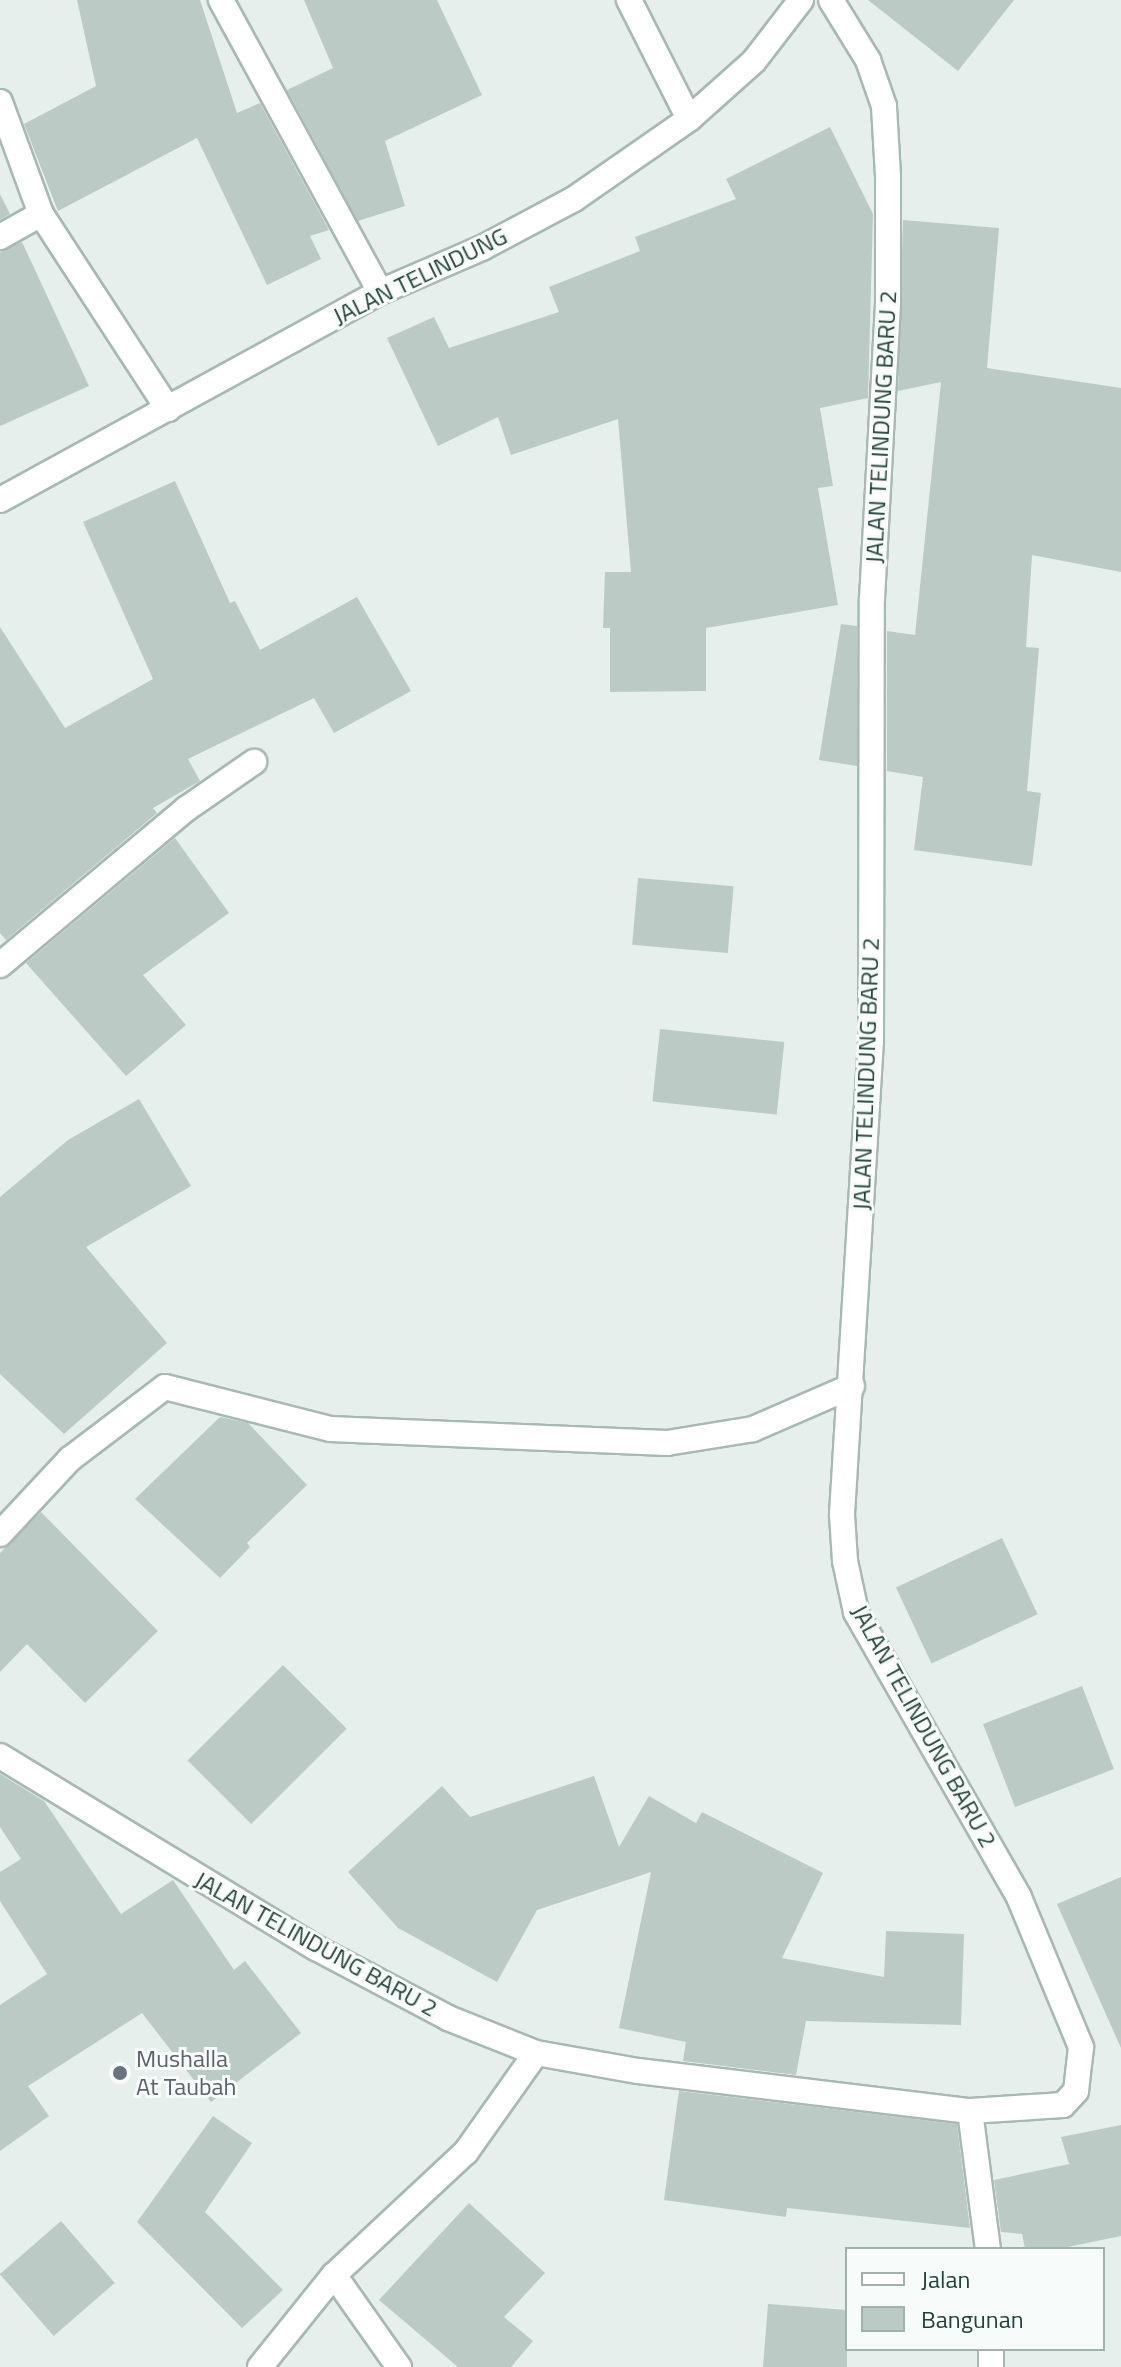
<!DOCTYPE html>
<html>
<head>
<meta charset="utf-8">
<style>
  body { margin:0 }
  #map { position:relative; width:1121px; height:2367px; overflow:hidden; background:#e6efeb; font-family:"Titillium Web",sans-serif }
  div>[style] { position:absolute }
  .building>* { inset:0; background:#bbcac4; transform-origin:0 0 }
  .roads { filter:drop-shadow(2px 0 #a8b8b2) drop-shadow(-2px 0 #a8b8b2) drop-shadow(0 2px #a8b8b2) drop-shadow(0 -2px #a8b8b2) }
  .street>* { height:24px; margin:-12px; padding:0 12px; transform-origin:12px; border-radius:12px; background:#fff }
  .secondary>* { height:24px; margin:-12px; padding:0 12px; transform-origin:12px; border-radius:12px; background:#fff }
  .dots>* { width:22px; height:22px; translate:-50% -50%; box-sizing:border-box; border:4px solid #f7fbf9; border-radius:50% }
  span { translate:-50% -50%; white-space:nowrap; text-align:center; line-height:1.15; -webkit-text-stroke:6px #f7fbf9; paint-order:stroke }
  .street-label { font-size:24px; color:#24423a }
  .worship-label { font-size:24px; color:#5b616d }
  .left { translate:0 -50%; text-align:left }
  .legend { position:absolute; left:845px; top:2247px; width:260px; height:104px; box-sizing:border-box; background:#f7fbf9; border:2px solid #a3b1ad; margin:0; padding:10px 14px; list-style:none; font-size:24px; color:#24423a }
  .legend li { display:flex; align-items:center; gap:16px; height:40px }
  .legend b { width:40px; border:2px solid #a3b1ad }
</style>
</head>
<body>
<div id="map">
  <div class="building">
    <div style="clip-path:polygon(77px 0,200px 0,237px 113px,260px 103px,329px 230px,310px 236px,321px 259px,267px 285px,197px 138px,58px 211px,24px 124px,96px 86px)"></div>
    <div style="clip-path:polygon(304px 0,437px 0,482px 95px,385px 141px,405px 206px,358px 221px,287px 90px,333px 68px)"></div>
    <div style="clip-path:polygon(868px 0,1014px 0,958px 71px)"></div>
    <div style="clip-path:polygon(830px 127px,873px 214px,868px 398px,820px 408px,833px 486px,818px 488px,838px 605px,706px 628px,706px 691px,610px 692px,610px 628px,603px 628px,605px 572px,631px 572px,618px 419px,511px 455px,498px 417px,438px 446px,387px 338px,434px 317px,449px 348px,559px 312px,549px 287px,640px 251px,635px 237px,736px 199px,726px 179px)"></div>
    <div style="clip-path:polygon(0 194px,10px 214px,0 220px)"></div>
    <div style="clip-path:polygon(903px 220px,999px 228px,987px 368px,1121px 388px,1121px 572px,1032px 555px,1026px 647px,1039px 648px,1027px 791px,1041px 793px,1032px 866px,914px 850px,923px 777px,887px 771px,887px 631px,915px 635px,941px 382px,898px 391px)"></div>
    <div style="clip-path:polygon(22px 242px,89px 386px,0 426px,0 252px)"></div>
    <div style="clip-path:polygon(175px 481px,230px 603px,235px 601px,260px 650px,357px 597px,411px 691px,334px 733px,314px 698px,188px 759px,200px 781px,153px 808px,157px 813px,6px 940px,0 933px,0 627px,65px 728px,153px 679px,83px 522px)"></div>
    <div style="clip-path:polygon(841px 624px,857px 626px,857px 766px,819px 760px)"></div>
    <div style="clip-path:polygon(175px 838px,229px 913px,143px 975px,186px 1025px,126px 1076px,26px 963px)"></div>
    <div style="left:638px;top:878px;width:96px;height:67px;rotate:5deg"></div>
    <div style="left:660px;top:1029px;width:125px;height:73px;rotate:6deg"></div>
    <div style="clip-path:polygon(139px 1099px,191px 1186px,86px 1247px,167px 1343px,64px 1434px,0 1374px,0 1197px,68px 1140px)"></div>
    <div style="clip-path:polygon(220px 1417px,248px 1423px,307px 1485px,247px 1543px,250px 1547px,220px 1578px,135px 1499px)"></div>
    <div style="clip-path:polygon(41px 1512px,158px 1631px,85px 1703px,27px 1644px,0 1672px,0 1553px)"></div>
    <div style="left:1002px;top:1538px;width:84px;height:117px;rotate:65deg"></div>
    <div style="left:283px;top:1665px;width:90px;height:135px;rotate:45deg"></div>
    <div style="left:1082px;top:1686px;width:89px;height:106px;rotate:69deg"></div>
    <div style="clip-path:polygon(0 1774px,44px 1801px,121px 1914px,173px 1880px,234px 1970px,245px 1961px,301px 2033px,211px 2102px,142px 2013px,28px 2086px,49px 2116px,0 2151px,0 2005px,47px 1974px,0 1901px,0 1872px,21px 1859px,0 1827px)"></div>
    <div style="clip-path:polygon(594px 1776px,619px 1847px,649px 1796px,696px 1823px,702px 1812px,823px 1873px,782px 1958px,884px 1977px,886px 1931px,964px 1934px,961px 2025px,806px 2021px,796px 2075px,683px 2061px,686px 2042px,619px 2028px,651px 1872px,537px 1910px,497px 1982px,398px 1928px,348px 1872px,442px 1786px,470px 1817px)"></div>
    <div style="clip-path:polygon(1121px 1877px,1121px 2048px,1057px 1904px)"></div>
    <div style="clip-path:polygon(679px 2091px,957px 2124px,970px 2228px,787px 2208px,786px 2217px,664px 2200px)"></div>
    <div style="clip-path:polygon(213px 2116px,252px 2143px,205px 2212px,283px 2290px,242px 2328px,137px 2222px)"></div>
    <div style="clip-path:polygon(1121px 2125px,1121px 2236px,1058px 2249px,1025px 2249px,1022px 2234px,1001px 2232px,994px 2180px,1069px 2164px,1061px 2137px)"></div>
    <div style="clip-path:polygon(469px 2203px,545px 2273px,504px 2317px,533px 2341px,511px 2367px,458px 2367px,379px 2300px)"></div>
    <div style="left:61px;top:2221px;width:82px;height:81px;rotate:49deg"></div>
    <div style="clip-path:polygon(768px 2304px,847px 2310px,847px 2367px,763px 2367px)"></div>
  </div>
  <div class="roads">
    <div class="street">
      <div style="left:221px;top:0;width:332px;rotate:61.4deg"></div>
      <div style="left:629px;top:0;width:133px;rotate:63.2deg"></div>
      <div style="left:0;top:102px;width:119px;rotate:69.9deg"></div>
      <div style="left:41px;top:214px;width:47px;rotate:150.7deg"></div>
      <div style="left:41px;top:214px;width:233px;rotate:56.9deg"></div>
      <div style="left:0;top:965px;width:243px;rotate:-40deg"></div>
      <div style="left:186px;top:809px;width:83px;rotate:-34.7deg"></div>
      <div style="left:0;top:1534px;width:103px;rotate:-47deg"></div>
      <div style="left:70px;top:1459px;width:119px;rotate:-37.2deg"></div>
      <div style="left:165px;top:1387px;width:170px;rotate:14.3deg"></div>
      <div style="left:330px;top:1429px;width:337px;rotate:2.4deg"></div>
      <div style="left:667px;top:1443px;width:87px;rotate:-9.2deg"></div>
      <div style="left:753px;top:1429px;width:108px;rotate:-23.5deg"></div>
      <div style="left:0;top:1756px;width:370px;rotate:31.3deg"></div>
      <div style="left:316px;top:1948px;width:149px;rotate:27.9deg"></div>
      <div style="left:448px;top:2018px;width:95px;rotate:21.7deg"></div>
      <div style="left:536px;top:2053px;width:104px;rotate:10deg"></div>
      <div style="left:638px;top:2071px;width:334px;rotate:6.9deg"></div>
      <div style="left:970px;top:2111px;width:93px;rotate:-3.7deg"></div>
      <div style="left:1063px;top:2105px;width:19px;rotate:-47deg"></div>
      <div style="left:1076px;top:2091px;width:44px;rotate:-83.5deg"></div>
      <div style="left:1081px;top:2047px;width:162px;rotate:-112.5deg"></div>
      <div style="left:1019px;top:1897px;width:328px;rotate:-119.8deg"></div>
      <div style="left:856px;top:1612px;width:52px;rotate:-102.2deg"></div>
      <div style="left:845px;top:1561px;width:47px;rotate:-93.7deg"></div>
      <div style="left:842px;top:1514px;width:473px;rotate:-86.5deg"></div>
      <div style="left:871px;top:1042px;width:443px;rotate:-89.9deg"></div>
      <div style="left:872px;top:599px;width:298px;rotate:-86.9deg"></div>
      <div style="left:888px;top:301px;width:125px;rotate:-90deg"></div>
      <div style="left:888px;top:176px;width:70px;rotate:-93.3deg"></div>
      <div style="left:884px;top:106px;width:49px;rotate:-109.2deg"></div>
      <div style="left:868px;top:60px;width:70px;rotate:-121.7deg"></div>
      <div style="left:970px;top:2111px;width:139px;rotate:82.6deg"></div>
      <div style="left:334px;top:2275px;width:113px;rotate:54.8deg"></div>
      <div style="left:260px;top:2367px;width:118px;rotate:-51.2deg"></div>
      <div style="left:334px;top:2275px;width:180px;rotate:-43deg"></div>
      <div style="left:466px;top:2152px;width:121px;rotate:-54.7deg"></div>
      <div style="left:991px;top:2367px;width:18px;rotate:-90deg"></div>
    </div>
    <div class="secondary">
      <div style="left:0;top:500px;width:433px;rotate:-28.7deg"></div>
      <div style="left:380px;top:292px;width:111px;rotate:-23.3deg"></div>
      <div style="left:482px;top:248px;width:104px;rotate:-28deg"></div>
      <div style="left:574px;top:199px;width:140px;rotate:-34.8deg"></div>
      <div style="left:689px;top:119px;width:87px;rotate:-41.7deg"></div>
      <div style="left:754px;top:61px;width:77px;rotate:-52.4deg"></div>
    </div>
  </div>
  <div class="dots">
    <div style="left:120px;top:2073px;background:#6b7280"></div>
  </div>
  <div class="street-label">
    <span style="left:420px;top:276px;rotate:-26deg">JALAN TELINDUNG</span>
    <span style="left:881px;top:427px;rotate:-87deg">JALAN TELINDUNG BARU 2</span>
    <span style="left:866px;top:1074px;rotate:-88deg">JALAN TELINDUNG BARU 2</span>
    <span style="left:924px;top:1726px;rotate:61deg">JALAN TELINDUNG BARU 2</span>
    <span style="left:316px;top:1944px;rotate:29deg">JALAN TELINDUNG BARU 2</span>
  </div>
  <div class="worship-label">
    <span class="left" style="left:136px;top:2073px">Mushalla<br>At Taubah</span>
  </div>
  <ul class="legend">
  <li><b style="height:10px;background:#fff"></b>Jalan</li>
  <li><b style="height:22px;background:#bbcac4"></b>Bangunan</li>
  </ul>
</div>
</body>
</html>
